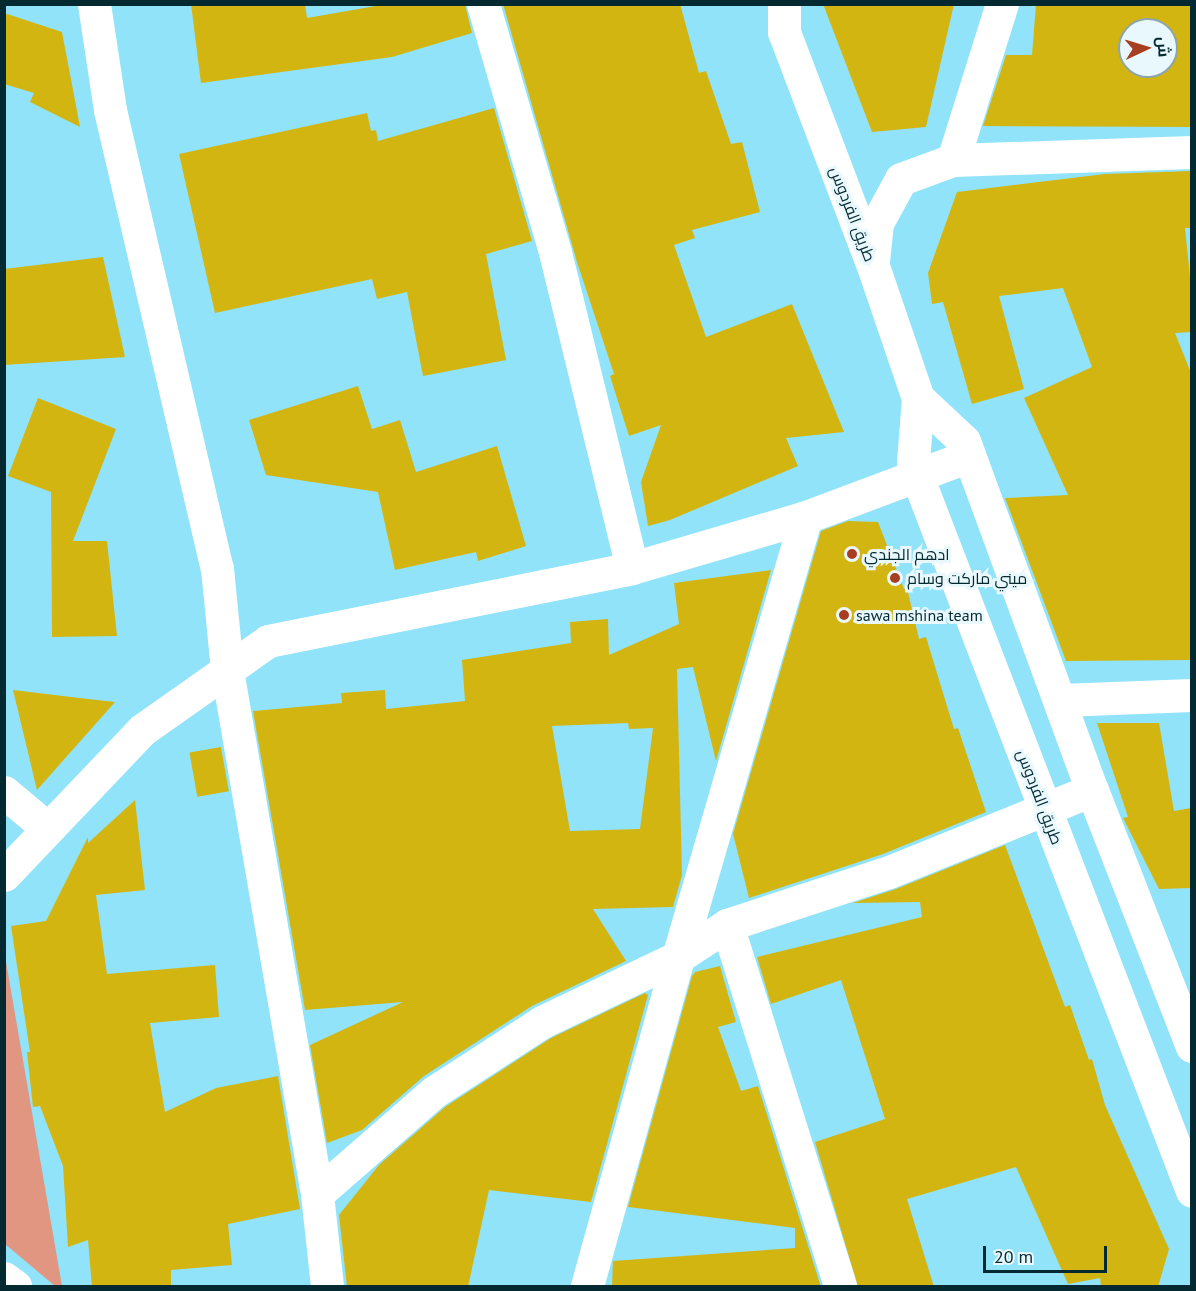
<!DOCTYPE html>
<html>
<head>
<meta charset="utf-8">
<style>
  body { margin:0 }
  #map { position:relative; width:1196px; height:1291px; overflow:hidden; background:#90e3f9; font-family:"PT Sans",Cairo,sans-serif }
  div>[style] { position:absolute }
  .green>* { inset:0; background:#e19681 }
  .building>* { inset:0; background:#d3b512; transform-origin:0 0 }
  .minor>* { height:33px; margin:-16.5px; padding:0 16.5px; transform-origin:16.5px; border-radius:16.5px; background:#fff }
  .dots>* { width:16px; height:16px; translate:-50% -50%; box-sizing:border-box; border:3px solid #e9f8fd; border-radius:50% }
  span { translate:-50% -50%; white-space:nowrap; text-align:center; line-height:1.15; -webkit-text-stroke:6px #e9f8fd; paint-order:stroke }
  .street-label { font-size:16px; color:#042931 }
  .poi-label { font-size:16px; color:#042931 }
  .left { translate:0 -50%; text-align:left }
  .frame { position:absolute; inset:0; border:6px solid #042931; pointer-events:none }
  .north { position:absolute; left:1118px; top:18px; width:60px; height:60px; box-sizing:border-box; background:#e9f8fd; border:2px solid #8da5ab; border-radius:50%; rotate:86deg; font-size:16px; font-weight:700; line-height:24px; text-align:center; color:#042931 }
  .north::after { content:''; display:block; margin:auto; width:21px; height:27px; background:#a63e1f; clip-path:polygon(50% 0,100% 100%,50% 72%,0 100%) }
  .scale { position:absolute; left:983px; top:1246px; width:124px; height:27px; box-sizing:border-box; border:3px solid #042931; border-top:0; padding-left:8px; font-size:18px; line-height:21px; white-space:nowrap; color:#042931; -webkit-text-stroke:4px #e9f8fd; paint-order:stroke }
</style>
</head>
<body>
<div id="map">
  <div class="green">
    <div style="clip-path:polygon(4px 956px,5px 956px,62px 1286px,55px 1286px,5px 1244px)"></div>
  </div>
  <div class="building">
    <div style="clip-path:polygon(191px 4px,305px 4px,307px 18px,387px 4px,465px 4px,472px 33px,392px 57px,201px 83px)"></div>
    <div style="clip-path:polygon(503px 4px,680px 4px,699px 73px,706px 71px,731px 144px,742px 142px,760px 212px,692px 230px,695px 238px,674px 245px,706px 337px,792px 304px,844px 432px,786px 438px,798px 466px,670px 520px,648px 526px,641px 482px,661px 425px,629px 436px,610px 376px,614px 374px,577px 262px)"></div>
    <div style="clip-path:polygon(823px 4px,954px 4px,926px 127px,872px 132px)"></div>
    <div style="clip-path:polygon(evenodd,1036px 4px,1191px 4px,1191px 127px,983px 126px,1006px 55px,1032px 55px,1036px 4px,1130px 30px,1166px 30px,1166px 66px,1130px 66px,1130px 30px)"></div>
    <div style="clip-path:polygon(4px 13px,62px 32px,80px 127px,30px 102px,34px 93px,4px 84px)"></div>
    <div style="clip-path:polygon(494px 108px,532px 241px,486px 254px,506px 360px,423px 376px,407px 292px,377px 299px,372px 279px,215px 313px,179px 154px,367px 113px,371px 131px,376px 130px,378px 141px)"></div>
    <div style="clip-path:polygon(1191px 171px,1191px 228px,1185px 228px,1191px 286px,1191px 332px,1175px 333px,1191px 373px,1191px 660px,1066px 661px,1005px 498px,1068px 495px,1024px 398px,1092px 367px,1063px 288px,999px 296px,1024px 389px,972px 404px,943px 302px,932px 304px,928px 273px,957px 192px,1105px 174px)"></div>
    <div style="clip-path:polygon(103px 257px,125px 357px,4px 365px,4px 269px)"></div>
    <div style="clip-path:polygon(358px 386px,372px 429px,400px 420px,416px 472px,497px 446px,526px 546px,478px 561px,476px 552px,395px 570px,378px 492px,266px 475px,249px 420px)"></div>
    <div style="clip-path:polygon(38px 398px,116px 429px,73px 541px,107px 541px,117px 636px,52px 637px,51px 492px,8px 476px)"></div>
    <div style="clip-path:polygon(848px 521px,878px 522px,904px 589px,907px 588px,919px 639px,926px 637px,954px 729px,958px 728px,986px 812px,883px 854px,749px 898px,733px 834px,821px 531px)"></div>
    <div style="clip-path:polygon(evenodd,771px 570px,716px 761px,693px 667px,677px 669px,682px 875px,673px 907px,593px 909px,626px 961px,532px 1006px,424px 1076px,362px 1130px,327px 1143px,310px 1045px,403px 1002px,305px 1010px,253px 711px,342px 703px,341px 693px,385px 690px,386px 709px,465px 701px,462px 660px,571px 643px,570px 622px,608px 619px,609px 655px,679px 624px,674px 583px,771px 570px,628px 723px,629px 729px,653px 728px,640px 829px,570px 831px,552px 726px,628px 723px)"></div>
    <div style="clip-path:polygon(13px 690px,71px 697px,115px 702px,37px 790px)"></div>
    <div style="clip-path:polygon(1097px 723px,1159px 723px,1174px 811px,1191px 808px,1191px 888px,1159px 889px,1123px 818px,1128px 817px)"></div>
    <div style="left:221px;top:747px;width:45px;height:32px;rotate:80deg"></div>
    <div style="clip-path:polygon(135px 800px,145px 890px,96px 895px,107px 974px,215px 965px,219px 1017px,150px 1023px,165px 1112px,216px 1088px,278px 1076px,300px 1209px,228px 1224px,232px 1265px,171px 1270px,171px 1287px,92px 1287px,88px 1240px,68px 1247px,63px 1166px,40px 1106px,33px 1107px,27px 1052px,30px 1052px,11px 926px,46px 921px,88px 837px,88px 843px)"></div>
    <div style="clip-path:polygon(1005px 845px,1065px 1007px,1070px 1005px,1089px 1060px,1092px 1059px,1105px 1105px,1169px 1249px,1158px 1287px,1101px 1287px,1100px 1278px,1068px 1284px,1016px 1167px,907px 1199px,934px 1287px,858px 1287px,815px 1142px,885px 1119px,841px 980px,771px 1004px,757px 957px,922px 917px,920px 902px,853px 903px,896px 889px)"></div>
    <div style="clip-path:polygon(720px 966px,736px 1022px,718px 1027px,741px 1091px,758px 1086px,821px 1287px,612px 1287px,613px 1261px,795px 1248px,795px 1228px,628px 1207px,692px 976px,695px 972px)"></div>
    <div style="clip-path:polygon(645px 993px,648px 995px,591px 1202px,489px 1190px,468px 1287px,347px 1287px,339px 1215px,379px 1165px,445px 1107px,551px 1038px)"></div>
  </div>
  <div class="minor">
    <div style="left:94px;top:4px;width:107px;rotate:81.4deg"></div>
    <div style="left:110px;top:110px;width:470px;rotate:76.9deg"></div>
    <div style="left:217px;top:568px;width:102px;rotate:84.4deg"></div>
    <div style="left:227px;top:670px;width:532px;rotate:80.25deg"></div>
    <div style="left:317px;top:1194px;width:93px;rotate:83.8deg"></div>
    <div style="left:483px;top:4px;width:258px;rotate:73.8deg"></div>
    <div style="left:555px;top:252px;width:325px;rotate:76.3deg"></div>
    <div style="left:784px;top:4px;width:28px;rotate:90deg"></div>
    <div style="left:784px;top:32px;width:250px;rotate:69.2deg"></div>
    <div style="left:873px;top:266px;width:139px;rotate:71.2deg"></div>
    <div style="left:918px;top:398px;width:63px;rotate:94.5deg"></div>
    <div style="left:913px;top:461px;width:16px;rotate:75deg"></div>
    <div style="left:917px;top:476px;width:766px;rotate:68.96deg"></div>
    <div style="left:953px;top:160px;width:164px;rotate:-72.6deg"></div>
    <div style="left:873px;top:261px;width:38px;rotate:-84deg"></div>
    <div style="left:877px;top:223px;width:50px;rotate:-61.4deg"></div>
    <div style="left:901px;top:179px;width:55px;rotate:-20.1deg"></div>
    <div style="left:953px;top:160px;width:239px;rotate:-1.9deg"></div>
    <div style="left:918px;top:398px;width:63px;rotate:43.1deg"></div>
    <div style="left:964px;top:441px;width:372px;rotate:69.9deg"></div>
    <div style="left:1092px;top:790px;width:275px;rotate:68.7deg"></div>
    <div style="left:1061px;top:700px;width:131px;rotate:-2.2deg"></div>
    <div style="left:4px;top:792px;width:56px;rotate:39.9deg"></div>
    <div style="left:4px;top:875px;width:200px;rotate:-46.4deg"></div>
    <div style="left:142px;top:730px;width:154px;rotate:-35.2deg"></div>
    <div style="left:268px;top:641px;width:371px;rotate:-11.3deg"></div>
    <div style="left:632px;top:568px;width:181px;rotate:-16.3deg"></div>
    <div style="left:806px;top:517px;width:174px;rotate:-20.5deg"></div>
    <div style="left:727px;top:925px;width:378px;rotate:72.6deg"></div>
    <div style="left:317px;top:1194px;width:155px;rotate:-41.1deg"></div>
    <div style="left:434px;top:1092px;width:129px;rotate:-32.9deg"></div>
    <div style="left:542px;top:1022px;width:151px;rotate:-25.5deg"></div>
    <div style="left:678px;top:957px;width:59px;rotate:-33.1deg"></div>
    <div style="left:727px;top:925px;width:170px;rotate:-18.1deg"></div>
    <div style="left:889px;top:872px;width:219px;rotate:-22deg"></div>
    <div style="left:4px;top:1278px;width:14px;rotate:36deg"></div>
    <div style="left:587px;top:1286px;width:341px;rotate:-74.5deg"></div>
    <div style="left:678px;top:957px;width:458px;rotate:-73.8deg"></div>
  </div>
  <div class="dots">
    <div style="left:852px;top:554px;background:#a63e1f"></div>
    <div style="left:895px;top:578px;background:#a63e1f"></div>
    <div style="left:844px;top:615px;background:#a63e1f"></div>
  </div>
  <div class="street-label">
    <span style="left:853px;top:214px;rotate:69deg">طريق الفردوس</span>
    <span style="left:1040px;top:797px;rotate:69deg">طريق الفردوس</span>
  </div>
  <div class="poi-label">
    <span class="left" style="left:864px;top:554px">ادهم الجندي</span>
    <span class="left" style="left:907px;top:578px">ميني ماركت وسام</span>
    <span class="left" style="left:856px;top:615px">sawa mshina team</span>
  </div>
  <div class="frame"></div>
  <div class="north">ش</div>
  <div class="scale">20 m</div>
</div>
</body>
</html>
